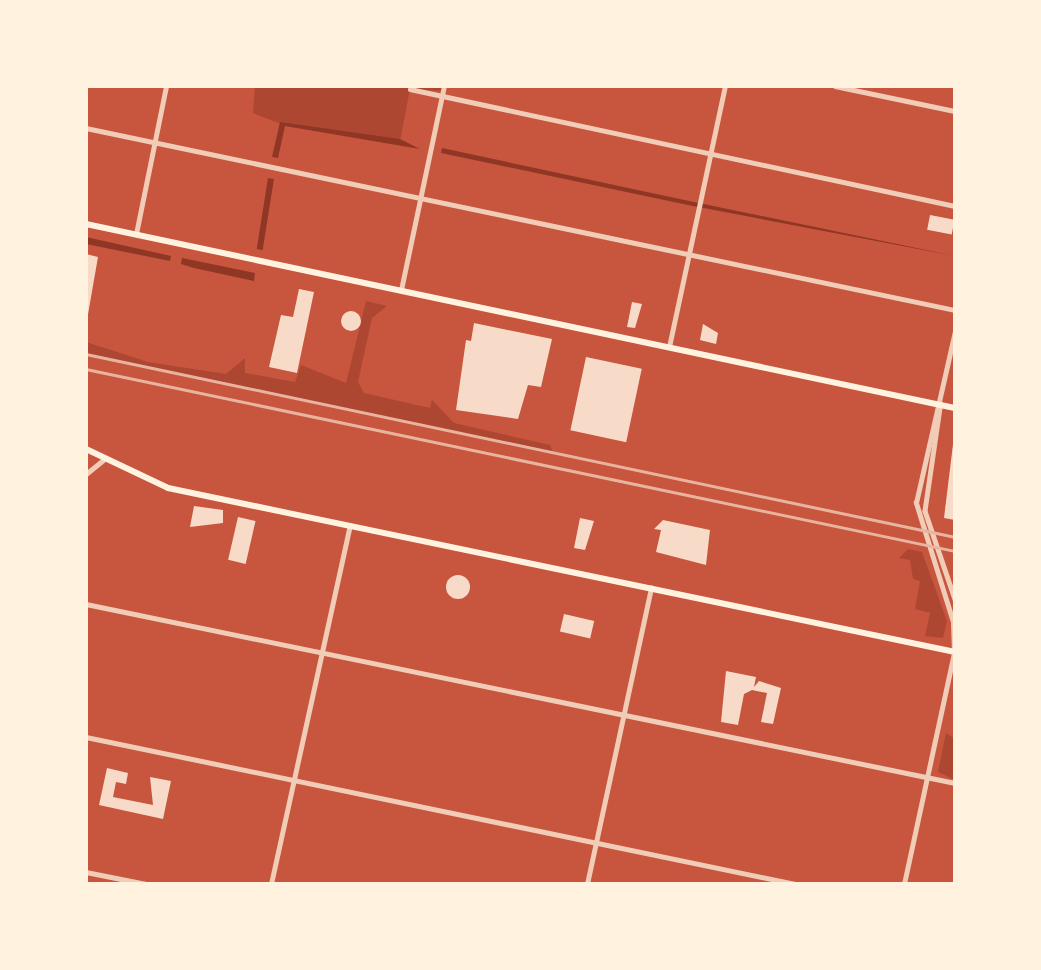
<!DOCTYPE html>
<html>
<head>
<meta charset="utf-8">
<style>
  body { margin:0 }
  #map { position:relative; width:1041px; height:970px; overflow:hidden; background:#c8553d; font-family:"Noto Sans",sans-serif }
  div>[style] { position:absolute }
  .green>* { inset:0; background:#ae4732 }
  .water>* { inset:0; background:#8f3625; transform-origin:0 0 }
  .building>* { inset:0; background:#f7dbc8; transform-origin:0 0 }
  .round { border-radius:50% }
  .minor>* { height:4.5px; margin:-2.25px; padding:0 2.25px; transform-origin:2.25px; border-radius:2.25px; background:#f1ccb7 }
  .secondary>* { height:6px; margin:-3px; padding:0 3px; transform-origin:3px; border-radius:3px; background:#fff3e0 }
  .rail>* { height:2.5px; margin:-1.25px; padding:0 1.25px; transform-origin:1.25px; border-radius:1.25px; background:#e9b49f }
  span { translate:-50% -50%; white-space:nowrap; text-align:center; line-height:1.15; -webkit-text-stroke:5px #fff3e0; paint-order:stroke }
  .frame { position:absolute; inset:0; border:88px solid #fff3e0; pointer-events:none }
</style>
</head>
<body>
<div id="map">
  <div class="green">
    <div style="clip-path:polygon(255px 86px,444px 86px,443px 91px,410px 89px,400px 141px,281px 124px,253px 113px)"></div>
    <div style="clip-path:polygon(366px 301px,387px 306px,372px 318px,358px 382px,364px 393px,430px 408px,432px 400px,454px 423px,550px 445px,553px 452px,86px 354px,86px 342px,148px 362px,226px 374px,245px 358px,245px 373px,295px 382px,301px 365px,346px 383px)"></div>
    <div style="clip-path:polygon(908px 549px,922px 552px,947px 621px,943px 638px,925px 636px,930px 613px,915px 609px,920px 581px,913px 579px,910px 560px,899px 558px)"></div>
    <div style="clip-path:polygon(946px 733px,955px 739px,955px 780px,938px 772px)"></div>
  </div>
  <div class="water">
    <div style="clip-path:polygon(280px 122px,400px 139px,420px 149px,285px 126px,278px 158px,272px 157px)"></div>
    <div style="clip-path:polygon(442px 148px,689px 201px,955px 256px,688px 205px,441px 153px)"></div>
    <div style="left:268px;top:178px;width:6px;height:72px;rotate:9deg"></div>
    <div style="clip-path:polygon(86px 237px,171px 256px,170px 261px,86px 244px)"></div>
    <div style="clip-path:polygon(182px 258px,255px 273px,254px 281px,194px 268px,181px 264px)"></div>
  </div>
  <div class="building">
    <div style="left:930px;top:215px;width:25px;height:15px;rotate:11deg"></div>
    <div style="clip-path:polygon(86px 254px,98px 257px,87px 320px,86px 320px)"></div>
    <div style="clip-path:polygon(299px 289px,314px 292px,297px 373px,269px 367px,281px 315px,293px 317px)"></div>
    <div style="clip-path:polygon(632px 302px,642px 304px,635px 328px,627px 327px)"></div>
    <div class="round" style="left:341px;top:311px;width:20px;height:20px"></div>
    <div style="clip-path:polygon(474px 323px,552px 339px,541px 387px,528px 385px,518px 419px,456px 410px,466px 340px,471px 341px)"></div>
    <div style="clip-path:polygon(703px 324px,718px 333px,716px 344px,700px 340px)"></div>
    <div style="left:586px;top:357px;width:57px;height:75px;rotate:12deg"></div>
    <div style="clip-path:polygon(955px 428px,955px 520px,944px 518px)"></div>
    <div style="clip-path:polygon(194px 506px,223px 510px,223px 523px,190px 527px)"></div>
    <div style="left:238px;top:517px;width:18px;height:44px;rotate:13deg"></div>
    <div style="clip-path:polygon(580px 518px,594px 521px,585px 550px,574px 548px)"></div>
    <div style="clip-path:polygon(663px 520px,710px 530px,706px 565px,656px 552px,661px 530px,654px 529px)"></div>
    <div class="round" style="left:446px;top:575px;width:24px;height:24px"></div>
    <div style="left:564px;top:614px;width:31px;height:18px;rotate:13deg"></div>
    <div style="clip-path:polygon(726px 671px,756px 677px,754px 687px,759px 681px,781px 688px,773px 724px,761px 722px,767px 693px,752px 690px,744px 694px,738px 725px,721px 722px)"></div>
    <div style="clip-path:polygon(107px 768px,128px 773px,126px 784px,116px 782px,113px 797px,153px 805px,150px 777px,171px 781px,163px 819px,99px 805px)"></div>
  </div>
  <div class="minor">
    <div style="left:835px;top:86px;width:123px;rotate:11.8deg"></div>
    <div style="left:410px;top:89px;width:557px;rotate:12.12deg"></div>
    <div style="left:86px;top:128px;width:888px;rotate:11.83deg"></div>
    <div style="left:136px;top:234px;width:151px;rotate:-78.5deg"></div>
    <div style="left:401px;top:290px;width:208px;rotate:-78.1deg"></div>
    <div style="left:669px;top:347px;width:267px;rotate:-77.9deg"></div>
    <div style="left:940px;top:408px;width:104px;rotate:98.3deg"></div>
    <div style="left:925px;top:511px;width:93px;rotate:71.2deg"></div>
    <div style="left:86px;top:474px;width:22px;rotate:-39deg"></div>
    <div style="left:86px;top:604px;width:887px;rotate:11.64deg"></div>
    <div style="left:86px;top:737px;width:724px;rotate:11.71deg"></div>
    <div style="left:86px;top:872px;width:61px;rotate:11.3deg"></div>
    <div style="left:271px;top:884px;width:367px;rotate:-77.6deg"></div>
    <div style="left:587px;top:884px;width:303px;rotate:-77.8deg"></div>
    <div style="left:904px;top:884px;width:237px;rotate:-77.8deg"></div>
    <div style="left:954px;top:652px;width:30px;rotate:-92deg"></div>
    <div style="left:953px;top:622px;width:125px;rotate:-107.3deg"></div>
    <div style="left:916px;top:503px;width:175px;rotate:-77.2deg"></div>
  </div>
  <div class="secondary">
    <div style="left:86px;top:224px;width:888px;rotate:11.96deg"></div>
    <div style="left:86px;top:449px;width:91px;rotate:25.4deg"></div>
    <div style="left:168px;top:488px;width:804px;rotate:11.77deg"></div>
  </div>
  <div class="rail">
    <div style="left:86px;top:354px;width:888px;rotate:11.89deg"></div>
    <div style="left:86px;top:369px;width:888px;rotate:11.83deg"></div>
  </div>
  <div class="frame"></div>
</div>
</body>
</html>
